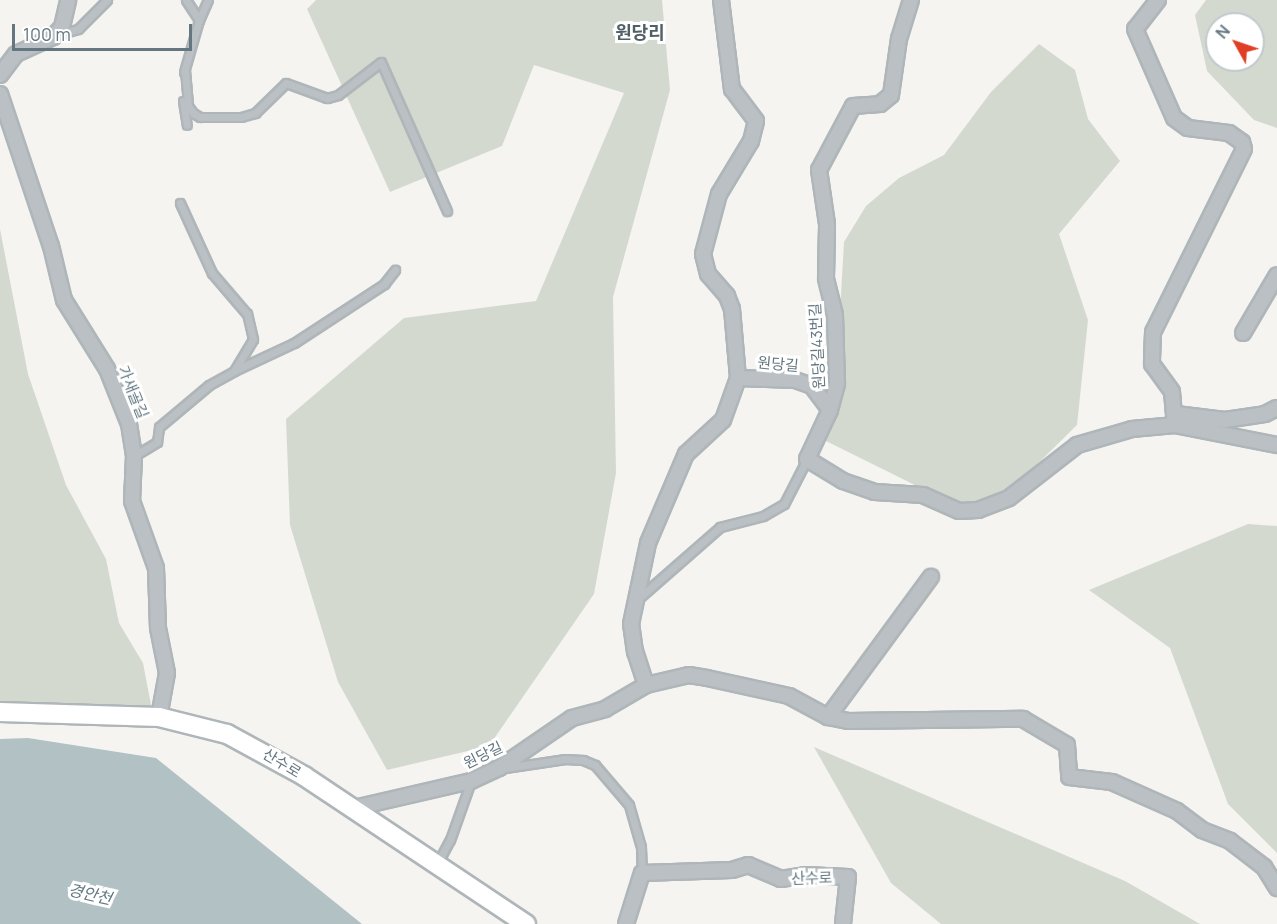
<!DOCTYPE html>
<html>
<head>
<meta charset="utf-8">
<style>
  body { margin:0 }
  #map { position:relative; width:1277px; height:924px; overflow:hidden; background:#f5f4f0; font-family:Manrope,"Noto Sans KR",sans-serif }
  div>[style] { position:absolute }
  .green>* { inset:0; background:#d4d9d0 }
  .water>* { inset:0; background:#b2c1c4 }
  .roads { filter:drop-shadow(2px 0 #afb6b9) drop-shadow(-2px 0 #afb6b9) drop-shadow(0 2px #afb6b9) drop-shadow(0 -2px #afb6b9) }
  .service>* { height:7px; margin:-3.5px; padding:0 3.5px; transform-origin:3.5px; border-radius:3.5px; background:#bac0c3 }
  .minor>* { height:14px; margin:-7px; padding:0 7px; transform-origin:7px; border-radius:7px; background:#bac0c3 }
  .secondary>* { height:18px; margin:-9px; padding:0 9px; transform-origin:9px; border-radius:9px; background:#fff }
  span { translate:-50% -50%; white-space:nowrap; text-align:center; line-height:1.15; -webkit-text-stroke:6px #fff; paint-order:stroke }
  .street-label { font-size:15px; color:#647781 }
  .water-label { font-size:16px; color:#5f797f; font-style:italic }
  .quarter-label { font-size:18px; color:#515f66; font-weight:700 }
  .north { position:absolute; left:1205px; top:12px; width:60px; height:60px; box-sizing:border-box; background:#fff; border:2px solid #c1c9cd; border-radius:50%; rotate:310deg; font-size:16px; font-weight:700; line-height:24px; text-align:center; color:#647781 }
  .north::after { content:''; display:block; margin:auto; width:21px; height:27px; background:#e03f25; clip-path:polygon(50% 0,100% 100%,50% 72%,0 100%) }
  .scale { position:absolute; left:12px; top:24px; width:180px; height:27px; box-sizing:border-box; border:3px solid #647781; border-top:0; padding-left:8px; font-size:18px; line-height:21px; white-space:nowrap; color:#647781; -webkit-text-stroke:4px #fff; paint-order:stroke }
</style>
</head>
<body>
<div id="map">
  <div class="green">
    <div style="clip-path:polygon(316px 0,662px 0,670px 90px,613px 297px,616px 473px,594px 594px,489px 746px,387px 770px,338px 682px,290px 525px,286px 419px,404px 318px,536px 301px,624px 93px,534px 65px,502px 146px,390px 192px,307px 9px)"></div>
    <div style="clip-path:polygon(evenodd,1206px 0,1277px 0,1277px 128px,1254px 120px,1207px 71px,1195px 15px,1206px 0,1217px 24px,1253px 24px,1253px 60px,1217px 60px,1217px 24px)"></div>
    <div style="clip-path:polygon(1039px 44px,1075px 70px,1088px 119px,1120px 161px,1059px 234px,1088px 320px,1077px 425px,1016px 485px,970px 505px,951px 503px,826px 441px,843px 397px,839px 331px,844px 242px,866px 206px,899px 178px,944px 155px,991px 92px)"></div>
    <div style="clip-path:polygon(0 229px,28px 374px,66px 485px,106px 559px,119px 623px,143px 663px,152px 710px,0 704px)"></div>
    <div style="clip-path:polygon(1248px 524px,1277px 526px,1277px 853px,1228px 804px,1170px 648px,1089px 590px)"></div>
    <div style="clip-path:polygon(814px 747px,1125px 881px,1200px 924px,941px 924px,891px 883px)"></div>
  </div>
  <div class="water">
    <div style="clip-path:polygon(28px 738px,156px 758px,362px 924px,0 924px,0 739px)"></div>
  </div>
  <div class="roads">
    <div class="service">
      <div style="left:186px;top:0;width:24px;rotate:57deg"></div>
      <div style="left:199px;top:20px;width:22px;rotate:-66deg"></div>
      <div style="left:58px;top:35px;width:21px;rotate:-17deg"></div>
      <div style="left:78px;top:29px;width:41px;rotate:-45deg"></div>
      <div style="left:185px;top:70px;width:36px;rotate:85deg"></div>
      <div style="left:188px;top:106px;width:9px;rotate:54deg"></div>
      <div style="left:193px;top:113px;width:8px;rotate:30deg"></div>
      <div style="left:200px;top:117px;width:41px"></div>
      <div style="left:241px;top:117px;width:15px;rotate:-16deg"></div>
      <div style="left:255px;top:113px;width:43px;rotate:-44.1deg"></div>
      <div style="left:286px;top:83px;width:44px;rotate:20.1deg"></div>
      <div style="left:327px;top:98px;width:11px;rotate:-15deg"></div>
      <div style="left:338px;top:95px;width:54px;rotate:-37.5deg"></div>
      <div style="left:381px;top:62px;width:163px;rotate:66.1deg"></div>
      <div style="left:184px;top:72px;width:54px;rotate:-73.9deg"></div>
      <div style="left:183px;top:101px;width:24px;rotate:81deg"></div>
      <div style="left:236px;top:370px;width:64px;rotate:-25deg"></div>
      <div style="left:294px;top:343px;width:108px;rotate:-33.2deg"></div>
      <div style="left:384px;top:284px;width:18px;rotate:-52deg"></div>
      <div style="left:134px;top:456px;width:27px;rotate:-31deg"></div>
      <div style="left:157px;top:442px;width:15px;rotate:-82deg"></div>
      <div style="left:159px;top:427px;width:65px;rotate:-40deg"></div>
      <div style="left:209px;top:385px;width:29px;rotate:-29deg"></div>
      <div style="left:234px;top:371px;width:37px;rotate:-59deg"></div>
      <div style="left:253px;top:339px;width:26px;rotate:-103deg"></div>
      <div style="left:247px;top:314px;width:54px;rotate:-130.5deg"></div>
      <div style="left:212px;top:273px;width:77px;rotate:-114.6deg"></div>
      <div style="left:639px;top:598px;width:108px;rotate:-41.2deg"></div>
      <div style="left:720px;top:527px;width:44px;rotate:-14.3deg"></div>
      <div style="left:763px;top:516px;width:24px;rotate:-30deg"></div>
      <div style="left:784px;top:504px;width:51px;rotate:-62.9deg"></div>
      <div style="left:505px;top:768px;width:61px;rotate:-8.5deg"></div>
      <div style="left:565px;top:759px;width:18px;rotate:3deg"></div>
      <div style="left:583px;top:760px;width:13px;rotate:23deg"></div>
      <div style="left:595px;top:765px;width:52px;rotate:49.6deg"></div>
      <div style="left:629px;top:805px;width:44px;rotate:74.1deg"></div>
      <div style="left:641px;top:847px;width:26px;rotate:88deg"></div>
      <div style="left:437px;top:864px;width:27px;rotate:-62deg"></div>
      <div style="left:450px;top:840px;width:63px;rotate:-70.4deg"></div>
    </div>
    <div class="minor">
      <div style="left:721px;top:0;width:90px;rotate:83deg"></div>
      <div style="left:732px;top:89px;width:40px;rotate:53deg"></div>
      <div style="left:756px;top:121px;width:21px;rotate:104deg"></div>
      <div style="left:751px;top:141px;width:62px;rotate:121.1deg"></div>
      <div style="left:719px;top:194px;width:62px;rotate:104.9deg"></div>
      <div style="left:703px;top:254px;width:21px;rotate:76deg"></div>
      <div style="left:708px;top:274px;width:29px;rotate:49deg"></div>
      <div style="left:727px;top:296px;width:14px;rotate:69deg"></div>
      <div style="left:732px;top:309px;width:69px;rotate:85deg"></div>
      <div style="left:1158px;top:0;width:37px;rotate:128deg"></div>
      <div style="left:1135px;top:29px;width:97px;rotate:66.3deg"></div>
      <div style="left:1174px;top:118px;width:17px;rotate:36deg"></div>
      <div style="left:1188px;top:128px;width:41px;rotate:7deg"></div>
      <div style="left:1229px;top:133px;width:16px;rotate:35deg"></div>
      <div style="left:1242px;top:142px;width:7px;rotate:74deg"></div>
      <div style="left:1244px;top:149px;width:204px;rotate:116.4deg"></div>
      <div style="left:1153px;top:332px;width:32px;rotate:92deg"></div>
      <div style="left:1152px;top:364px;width:34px;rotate:54deg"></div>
      <div style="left:1172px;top:392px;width:33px;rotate:85deg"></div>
      <div style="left:0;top:75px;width:26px;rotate:-53deg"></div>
      <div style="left:16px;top:54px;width:41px;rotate:-24.7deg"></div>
      <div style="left:53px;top:37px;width:13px;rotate:-48deg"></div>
      <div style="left:62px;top:27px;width:28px;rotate:-77deg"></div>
      <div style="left:0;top:94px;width:160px;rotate:71.5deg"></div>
      <div style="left:51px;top:246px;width:56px;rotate:76.5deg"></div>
      <div style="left:64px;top:300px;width:81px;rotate:58.1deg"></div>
      <div style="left:107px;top:369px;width:59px;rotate:68.2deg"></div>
      <div style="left:129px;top:424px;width:32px;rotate:81deg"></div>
      <div style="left:134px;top:456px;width:45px;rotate:92.5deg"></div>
      <div style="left:132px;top:501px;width:71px;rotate:70.3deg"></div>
      <div style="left:156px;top:568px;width:60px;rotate:88.1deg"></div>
      <div style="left:158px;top:628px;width:46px;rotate:78.7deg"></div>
      <div style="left:167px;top:673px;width:45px;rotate:100.3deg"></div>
      <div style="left:1243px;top:333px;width:67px;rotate:-59.6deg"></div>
      <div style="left:830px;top:410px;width:28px;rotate:-75deg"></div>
      <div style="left:837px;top:383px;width:68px;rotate:-91.7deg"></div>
      <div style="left:835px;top:315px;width:38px;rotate:-104deg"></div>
      <div style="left:826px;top:278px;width:54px;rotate:-88.9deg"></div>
      <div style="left:827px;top:224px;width:55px;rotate:-98.4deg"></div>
      <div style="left:819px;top:170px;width:72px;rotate:-62deg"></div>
      <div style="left:853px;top:106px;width:27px;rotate:-4deg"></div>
      <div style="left:880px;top:104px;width:14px;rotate:-39deg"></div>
      <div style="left:891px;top:95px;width:57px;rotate:-81.9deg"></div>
      <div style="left:899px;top:39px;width:41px;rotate:-72.9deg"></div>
      <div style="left:1176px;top:414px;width:49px;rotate:7deg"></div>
      <div style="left:1225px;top:420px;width:40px;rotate:-8.5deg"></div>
      <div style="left:1265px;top:414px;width:13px;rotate:-27deg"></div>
      <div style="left:646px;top:685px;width:44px;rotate:-13.1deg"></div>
      <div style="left:689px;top:675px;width:18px;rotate:9deg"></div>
      <div style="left:707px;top:678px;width:84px;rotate:12.4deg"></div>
      <div style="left:789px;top:696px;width:44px;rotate:28.3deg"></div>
      <div style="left:828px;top:717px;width:20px;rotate:11deg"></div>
      <div style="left:848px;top:721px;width:175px;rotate:-0.7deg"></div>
      <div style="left:1023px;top:719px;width:51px;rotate:30.6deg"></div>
      <div style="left:1067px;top:745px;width:32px;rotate:86deg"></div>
      <div style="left:1069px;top:777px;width:43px;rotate:6.6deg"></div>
      <div style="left:1112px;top:782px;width:71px;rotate:24deg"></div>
      <div style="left:1177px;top:811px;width:31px;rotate:37deg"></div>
      <div style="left:1202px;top:830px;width:30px;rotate:21deg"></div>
      <div style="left:1230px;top:841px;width:43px;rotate:37.4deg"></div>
      <div style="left:1264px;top:867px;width:25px;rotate:58deg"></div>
      <div style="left:828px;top:717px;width:174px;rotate:-53.7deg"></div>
      <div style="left:354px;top:808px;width:120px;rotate:-13deg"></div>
      <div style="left:471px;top:781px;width:31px;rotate:-25deg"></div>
      <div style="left:499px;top:768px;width:88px;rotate:-34.4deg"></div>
      <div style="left:572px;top:718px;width:34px;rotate:-15deg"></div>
      <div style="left:605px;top:709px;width:48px;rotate:-30.3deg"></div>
      <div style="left:646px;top:685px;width:35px;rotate:-108deg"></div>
      <div style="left:635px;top:652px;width:28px;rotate:-98deg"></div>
      <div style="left:631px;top:624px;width:83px;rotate:-78.1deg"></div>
      <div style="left:648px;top:543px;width:97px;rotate:-66.9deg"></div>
      <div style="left:686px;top:454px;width:50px;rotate:-42.6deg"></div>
      <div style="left:723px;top:420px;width:45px;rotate:-70.3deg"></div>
      <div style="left:738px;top:378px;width:57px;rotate:2deg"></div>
      <div style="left:795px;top:380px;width:18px;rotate:19deg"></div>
      <div style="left:812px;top:386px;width:30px;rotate:53deg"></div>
      <div style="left:830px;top:410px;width:54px;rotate:115.1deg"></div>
      <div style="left:807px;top:459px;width:42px;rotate:31.4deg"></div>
      <div style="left:843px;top:481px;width:34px;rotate:19deg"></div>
      <div style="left:875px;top:492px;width:48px;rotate:3.6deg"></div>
      <div style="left:923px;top:495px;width:39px;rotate:24deg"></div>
      <div style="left:959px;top:511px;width:19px;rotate:-3deg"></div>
      <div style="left:978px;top:510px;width:33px;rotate:-21deg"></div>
      <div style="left:1009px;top:498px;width:86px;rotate:-37.9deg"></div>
      <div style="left:1077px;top:445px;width:57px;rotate:-16.2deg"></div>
      <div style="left:1132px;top:429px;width:43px;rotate:-5.3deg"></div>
      <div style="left:1175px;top:425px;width:104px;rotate:11.1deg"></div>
      <div style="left:626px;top:924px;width:53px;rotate:-72.6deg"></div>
      <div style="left:642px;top:873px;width:90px;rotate:-1.9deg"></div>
      <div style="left:732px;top:870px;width:17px;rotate:-17deg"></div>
      <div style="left:748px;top:865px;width:36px;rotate:23deg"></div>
      <div style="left:781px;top:879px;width:24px;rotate:-9deg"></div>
      <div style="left:805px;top:875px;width:43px;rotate:2.7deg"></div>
      <div style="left:848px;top:877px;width:47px;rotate:96.1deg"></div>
    </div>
    <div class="secondary">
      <div style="left:0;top:712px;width:159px;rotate:1.8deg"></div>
      <div style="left:159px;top:717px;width:70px;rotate:14deg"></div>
      <div style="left:227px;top:734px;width:88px;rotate:28.6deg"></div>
      <div style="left:304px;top:776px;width:267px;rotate:33.7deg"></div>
    </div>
  </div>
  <div class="street-label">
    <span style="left:817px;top:346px;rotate:-93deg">원당길43번길</span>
    <span style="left:778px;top:364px;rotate:5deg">원당길</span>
    <span style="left:133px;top:392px;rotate:68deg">가새골길</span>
    <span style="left:483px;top:755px;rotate:-26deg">원당길</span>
    <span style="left:282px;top:763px;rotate:31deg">산수로</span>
    <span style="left:812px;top:878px;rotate:-2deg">산수로</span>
  </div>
  <div class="water-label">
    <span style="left:90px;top:894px;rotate:13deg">경안천</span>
  </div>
  <div class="quarter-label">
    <span style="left:640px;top:32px">원당리</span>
  </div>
  <div class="north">N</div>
  <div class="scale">100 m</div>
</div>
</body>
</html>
